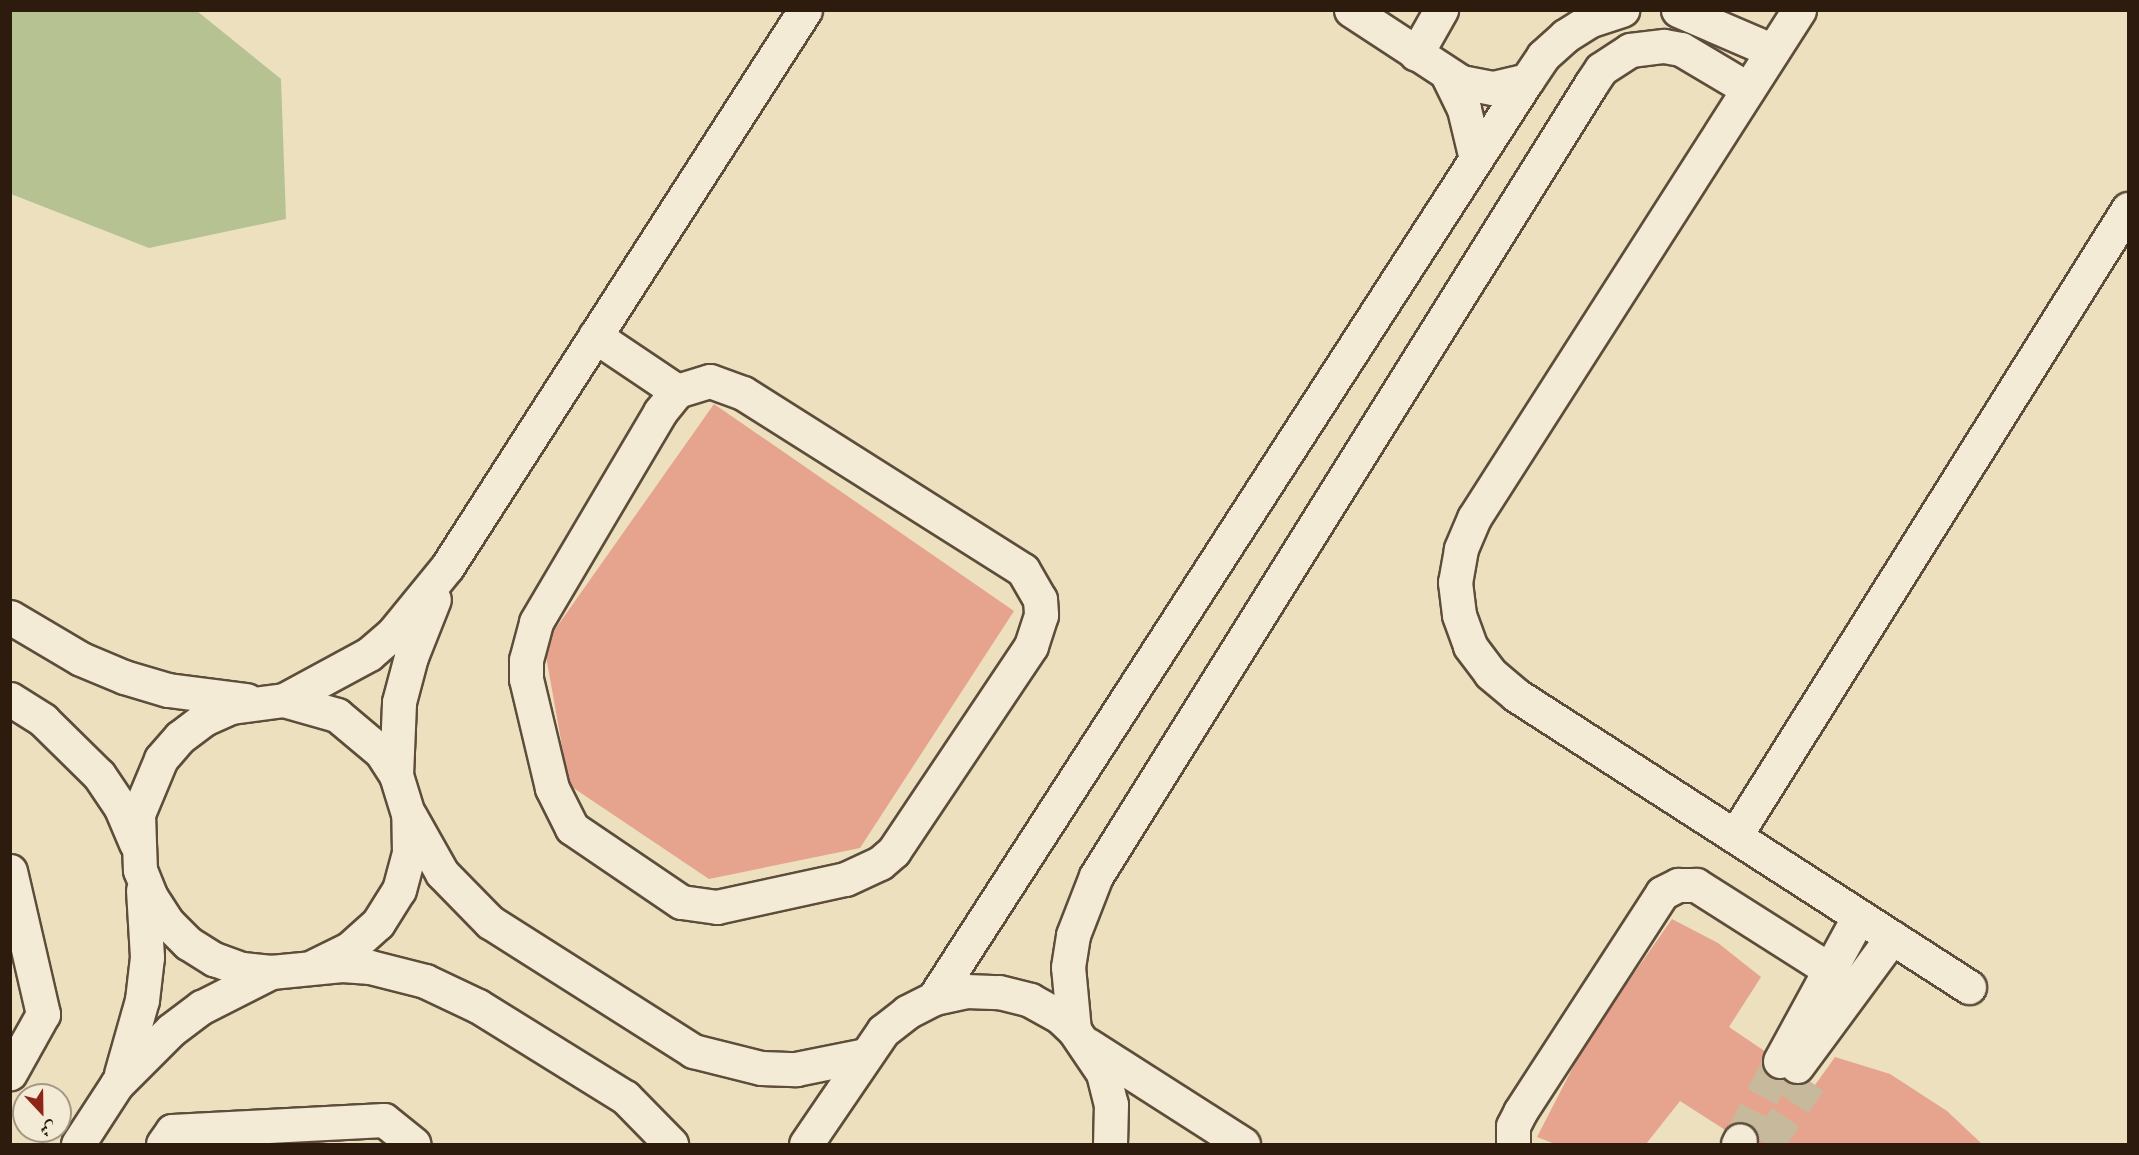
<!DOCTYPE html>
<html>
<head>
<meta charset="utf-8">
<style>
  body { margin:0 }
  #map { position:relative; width:2139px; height:1155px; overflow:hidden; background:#ede0bf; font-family:"IM FELL English",Amiri,serif }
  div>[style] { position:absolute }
  .green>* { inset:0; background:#b7c293 }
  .building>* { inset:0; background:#e6a38e }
  .minor-tunnel>* { height:33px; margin-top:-16.5px; transform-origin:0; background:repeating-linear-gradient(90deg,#c7b99c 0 33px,transparent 0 49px) }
  .roads { filter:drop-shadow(2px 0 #5d4d3a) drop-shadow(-2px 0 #5d4d3a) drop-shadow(0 2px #5d4d3a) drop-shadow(0 -2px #5d4d3a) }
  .minor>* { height:33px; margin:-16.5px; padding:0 16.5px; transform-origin:16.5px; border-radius:16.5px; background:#f3ebd5 }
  span { translate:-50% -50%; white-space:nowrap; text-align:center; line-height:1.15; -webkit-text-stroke:4.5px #f3ebd5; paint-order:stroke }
  .frame { position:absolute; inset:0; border:12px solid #2d1c0e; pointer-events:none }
  .north { position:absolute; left:12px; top:1083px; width:60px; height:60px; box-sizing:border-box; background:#f3ebd5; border:2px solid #a49885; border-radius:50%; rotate:158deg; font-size:16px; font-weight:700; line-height:24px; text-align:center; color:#2d1c0e }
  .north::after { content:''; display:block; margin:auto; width:21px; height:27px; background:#8f2418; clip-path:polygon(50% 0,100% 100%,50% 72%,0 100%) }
</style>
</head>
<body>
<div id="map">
  <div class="green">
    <div style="clip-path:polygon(10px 11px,197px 11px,281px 79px,286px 219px,149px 248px,11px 194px)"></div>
  </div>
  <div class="building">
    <div style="clip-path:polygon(714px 404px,1014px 611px,860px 848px,709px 879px,569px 785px,544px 645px)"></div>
    <div style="clip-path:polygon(1672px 919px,1718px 943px,1761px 977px,1729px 1027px,1815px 1085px,1835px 1057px,1890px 1074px,1947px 1111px,1982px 1144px,1747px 1144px,1680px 1101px,1646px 1144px,1555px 1144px,1537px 1137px,1586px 1042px)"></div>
  </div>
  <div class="minor-tunnel">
    <div style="left:1740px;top:1140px;width:89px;rotate:-63.1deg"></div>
    <div style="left:1767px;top:1144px;width:76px;rotate:-55.7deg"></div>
  </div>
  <div class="roads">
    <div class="minor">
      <div style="left:1351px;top:10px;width:131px;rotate:33.2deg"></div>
      <div style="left:1461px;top:82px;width:33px;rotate:11deg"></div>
      <div style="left:1493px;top:88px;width:35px;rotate:-13deg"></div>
      <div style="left:1678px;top:10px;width:103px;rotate:23.3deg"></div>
      <div style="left:1799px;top:10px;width:603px;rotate:122.61deg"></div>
      <div style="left:1474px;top:518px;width:34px;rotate:113deg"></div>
      <div style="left:1461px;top:549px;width:34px;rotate:100deg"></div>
      <div style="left:1455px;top:582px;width:33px;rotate:83deg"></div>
      <div style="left:1459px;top:615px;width:33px;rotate:70deg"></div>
      <div style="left:1470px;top:646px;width:34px;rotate:53deg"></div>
      <div style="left:1490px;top:673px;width:34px;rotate:40deg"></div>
      <div style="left:1516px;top:695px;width:539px;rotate:32.81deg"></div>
      <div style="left:1416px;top:54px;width:51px;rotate:-60.4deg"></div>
      <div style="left:1447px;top:74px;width:39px;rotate:64deg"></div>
      <div style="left:1464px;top:109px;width:51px;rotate:76.5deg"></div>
      <div style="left:595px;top:336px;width:99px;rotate:33.9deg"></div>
      <div style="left:710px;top:381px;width:35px;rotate:20deg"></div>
      <div style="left:743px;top:393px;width:331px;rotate:32.3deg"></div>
      <div style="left:1023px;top:570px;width:34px;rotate:60deg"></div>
      <div style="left:1040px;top:599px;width:16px;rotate:86deg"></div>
      <div style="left:1041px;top:615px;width:33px;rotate:108deg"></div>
      <div style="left:1031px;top:646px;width:247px;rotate:123.8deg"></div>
      <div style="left:894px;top:851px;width:18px;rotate:139deg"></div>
      <div style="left:880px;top:863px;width:38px;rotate:155deg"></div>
      <div style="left:845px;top:879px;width:131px;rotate:167.7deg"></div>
      <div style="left:717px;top:907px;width:36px;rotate:-172deg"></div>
      <div style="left:681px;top:902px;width:132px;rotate:-145.8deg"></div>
      <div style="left:572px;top:828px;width:45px;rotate:-116.6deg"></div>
      <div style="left:552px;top:788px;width:112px;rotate:-103.4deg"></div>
      <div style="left:526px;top:679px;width:19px;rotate:-90deg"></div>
      <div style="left:526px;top:660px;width:39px;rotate:-75deg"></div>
      <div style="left:536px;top:622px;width:244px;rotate:-59.4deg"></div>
      <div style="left:660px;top:412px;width:27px;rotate:-51deg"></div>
      <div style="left:677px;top:391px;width:34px;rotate:-17deg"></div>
      <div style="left:10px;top:617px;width:82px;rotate:30.6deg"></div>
      <div style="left:81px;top:659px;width:47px;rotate:22.7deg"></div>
      <div style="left:124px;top:677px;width:46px;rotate:16.5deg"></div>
      <div style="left:168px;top:690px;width:79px;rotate:7.3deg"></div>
      <div style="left:10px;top:699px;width:39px;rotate:32deg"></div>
      <div style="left:43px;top:720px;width:78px;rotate:44.5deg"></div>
      <div style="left:99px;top:775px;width:40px;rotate:56deg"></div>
      <div style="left:121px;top:808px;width:38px;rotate:67deg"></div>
      <div style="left:284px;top:700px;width:97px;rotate:-28.4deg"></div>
      <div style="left:369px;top:654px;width:33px;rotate:-41deg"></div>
      <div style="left:394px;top:632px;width:84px;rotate:-50.8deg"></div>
      <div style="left:447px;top:567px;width:662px;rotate:-57.27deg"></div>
      <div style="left:396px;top:775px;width:73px;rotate:-87.6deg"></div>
      <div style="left:399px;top:702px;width:47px;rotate:-75.1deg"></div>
      <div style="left:411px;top:657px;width:62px;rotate:-68.4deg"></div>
      <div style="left:410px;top:816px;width:65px;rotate:60.7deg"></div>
      <div style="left:442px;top:873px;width:69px;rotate:45.6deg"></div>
      <div style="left:490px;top:922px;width:241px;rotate:32.4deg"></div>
      <div style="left:693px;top:1051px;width:70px;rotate:14deg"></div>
      <div style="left:761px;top:1068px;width:35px;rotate:2deg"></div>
      <div style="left:796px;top:1069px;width:70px;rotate:-11.5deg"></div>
      <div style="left:1735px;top:836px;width:740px;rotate:-57.92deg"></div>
      <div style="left:10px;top:871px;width:147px;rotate:77deg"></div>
      <div style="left:43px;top:1014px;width:68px;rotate:119.2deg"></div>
      <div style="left:314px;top:966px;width:39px;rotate:-26deg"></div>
      <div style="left:349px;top:949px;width:39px;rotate:-42deg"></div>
      <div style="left:378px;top:923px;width:39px;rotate:-58deg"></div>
      <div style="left:399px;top:890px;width:38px;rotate:-75deg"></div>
      <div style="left:409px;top:853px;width:39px;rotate:-91deg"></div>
      <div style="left:408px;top:814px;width:41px;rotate:-107.1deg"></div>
      <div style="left:396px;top:775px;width:27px;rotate:-123deg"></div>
      <div style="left:381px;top:752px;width:57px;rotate:-139.9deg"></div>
      <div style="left:337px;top:715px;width:55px;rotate:-164.2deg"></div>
      <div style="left:284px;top:700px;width:53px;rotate:172.5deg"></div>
      <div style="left:231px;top:707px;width:30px;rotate:156deg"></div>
      <div style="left:204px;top:719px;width:30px;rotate:143deg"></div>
      <div style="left:180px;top:737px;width:29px;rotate:131deg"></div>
      <div style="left:161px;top:759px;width:60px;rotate:112.7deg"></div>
      <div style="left:138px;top:814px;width:56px;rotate:88deg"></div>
      <div style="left:140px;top:870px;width:29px;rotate:68deg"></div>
      <div style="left:151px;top:897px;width:30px;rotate:57deg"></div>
      <div style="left:167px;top:922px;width:30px;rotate:45deg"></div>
      <div style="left:188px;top:943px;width:31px;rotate:32deg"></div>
      <div style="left:214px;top:959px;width:30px;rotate:20deg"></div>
      <div style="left:242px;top:969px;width:29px;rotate:6deg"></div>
      <div style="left:271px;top:972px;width:71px;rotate:-5.6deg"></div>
      <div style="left:342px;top:965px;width:28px;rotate:4deg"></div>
      <div style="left:370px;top:967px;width:57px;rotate:14.3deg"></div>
      <div style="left:425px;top:981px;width:59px;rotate:25.3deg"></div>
      <div style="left:478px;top:1006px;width:173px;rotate:31.8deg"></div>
      <div style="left:625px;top:1097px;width:66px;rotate:45.6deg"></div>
      <div style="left:934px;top:998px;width:1093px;rotate:-57.14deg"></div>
      <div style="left:1527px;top:80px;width:29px;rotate:-56deg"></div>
      <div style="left:1543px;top:56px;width:30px;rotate:-42deg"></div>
      <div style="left:1565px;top:36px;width:31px;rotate:-32deg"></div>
      <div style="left:1591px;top:20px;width:33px;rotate:-18deg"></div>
      <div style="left:1074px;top:1030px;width:63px;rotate:-95.4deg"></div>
      <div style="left:1068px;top:967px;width:32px;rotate:-81deg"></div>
      <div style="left:1073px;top:935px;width:63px;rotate:-68.7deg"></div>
      <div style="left:1096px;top:876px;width:934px;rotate:-57.99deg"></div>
      <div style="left:1591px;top:84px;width:18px;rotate:-56deg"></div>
      <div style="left:1601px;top:69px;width:35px;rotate:-33deg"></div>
      <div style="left:1630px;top:50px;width:34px;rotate:-7deg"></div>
      <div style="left:1664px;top:46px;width:17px;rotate:10deg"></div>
      <div style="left:1681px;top:49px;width:78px;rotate:30.8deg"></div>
      <div style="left:1088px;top:1045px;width:184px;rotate:32.6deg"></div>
      <div style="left:1780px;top:1061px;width:165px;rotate:-61.4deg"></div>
      <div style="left:1797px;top:1066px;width:160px;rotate:-53.6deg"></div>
      <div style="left:121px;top:1074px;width:77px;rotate:-74.2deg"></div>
      <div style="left:142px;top:1000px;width:43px;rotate:-83.4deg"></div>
      <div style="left:147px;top:957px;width:67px;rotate:-93.4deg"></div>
      <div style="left:78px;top:1144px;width:72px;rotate:-57deg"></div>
      <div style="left:117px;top:1084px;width:76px;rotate:-45deg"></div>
      <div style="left:171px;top:1030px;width:39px;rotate:-37deg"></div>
      <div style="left:202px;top:1007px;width:77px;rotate:-26.9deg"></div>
      <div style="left:163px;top:1144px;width:16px;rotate:-55deg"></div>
      <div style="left:172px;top:1131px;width:212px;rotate:-3deg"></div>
      <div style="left:384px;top:1120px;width:38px;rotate:39deg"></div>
      <div style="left:806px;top:1144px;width:137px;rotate:-55.7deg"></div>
      <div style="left:883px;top:1031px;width:31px;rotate:-38deg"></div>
      <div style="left:907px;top:1012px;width:30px;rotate:-27deg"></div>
      <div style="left:934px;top:998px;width:33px;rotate:-12deg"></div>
      <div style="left:966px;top:991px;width:33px;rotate:2deg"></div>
      <div style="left:999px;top:992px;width:32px;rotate:14deg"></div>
      <div style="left:1030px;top:1000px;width:33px;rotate:29deg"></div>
      <div style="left:1059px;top:1016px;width:21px;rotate:43deg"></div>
      <div style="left:1074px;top:1030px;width:52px;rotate:56deg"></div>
      <div style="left:1103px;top:1073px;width:32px;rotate:76deg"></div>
      <div style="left:1111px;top:1104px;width:40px;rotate:91.4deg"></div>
      <div style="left:1513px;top:1144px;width:18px;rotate:-90deg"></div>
      <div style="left:1513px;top:1126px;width:16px;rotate:-63deg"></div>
      <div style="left:1520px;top:1112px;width:261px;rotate:-57deg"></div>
      <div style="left:1662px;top:893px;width:18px;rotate:-27deg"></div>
      <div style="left:1678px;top:885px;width:18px"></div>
      <div style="left:1696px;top:885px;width:159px;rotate:32.4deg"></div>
      <div style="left:1738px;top:1144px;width:4px;rotate:-63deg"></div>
    </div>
  </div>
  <div class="frame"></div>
  <div class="north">ش</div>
</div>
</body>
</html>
